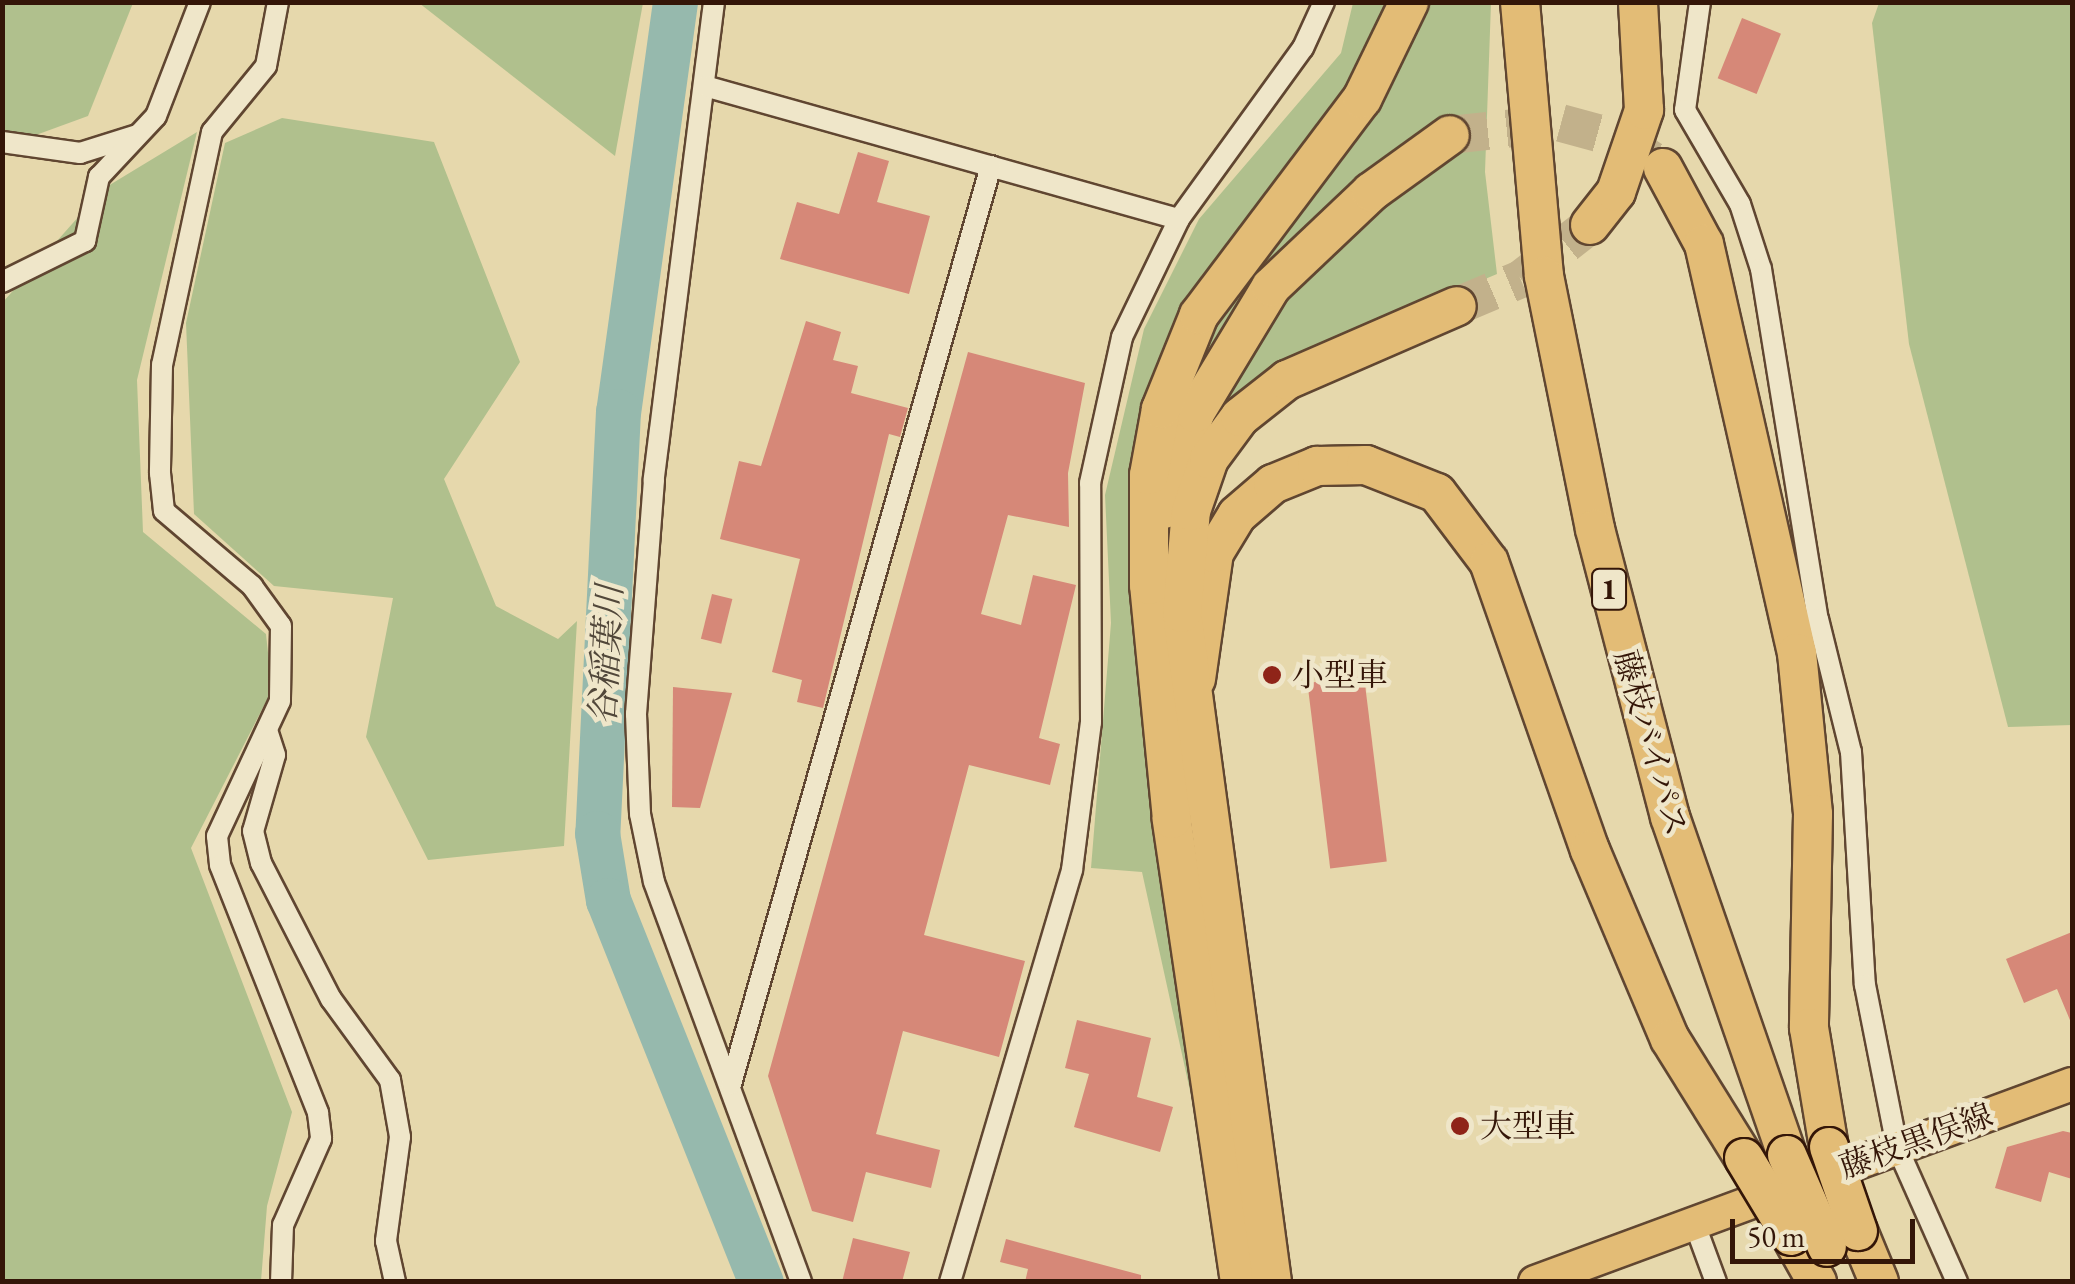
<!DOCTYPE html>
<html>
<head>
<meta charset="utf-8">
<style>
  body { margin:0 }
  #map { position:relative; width:2075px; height:1284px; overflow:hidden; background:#e6d8ac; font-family:"EB Garamond","Noto Serif JP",serif }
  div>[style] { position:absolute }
  .green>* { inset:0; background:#b0c08d }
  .river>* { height:45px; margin:-22.5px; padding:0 22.5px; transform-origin:22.5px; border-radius:22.5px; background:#96b9ad }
  .building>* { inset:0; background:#d68878; transform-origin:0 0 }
  .motorway-tunnel>* { height:38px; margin-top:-19px; transform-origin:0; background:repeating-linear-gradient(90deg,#c2b18b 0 38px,transparent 0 57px) }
  .roads { filter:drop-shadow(2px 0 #604631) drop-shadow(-2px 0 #604631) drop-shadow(0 2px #604631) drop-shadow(0 -2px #604631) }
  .minor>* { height:20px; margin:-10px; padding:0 10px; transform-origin:10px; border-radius:10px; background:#efe6c9 }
  .primary>* { height:32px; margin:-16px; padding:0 16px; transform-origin:16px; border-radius:16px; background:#e3bc76 }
  .motorway>* { height:38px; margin:-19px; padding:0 19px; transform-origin:19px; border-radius:19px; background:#e3bc76 }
  .bridges { filter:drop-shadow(2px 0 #341608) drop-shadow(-2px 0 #341608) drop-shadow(0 2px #341608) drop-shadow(0 -2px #341608) }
  .motorway-bridge>* { height:38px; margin:-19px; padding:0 19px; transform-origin:19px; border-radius:19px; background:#e3bc76 }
  .dots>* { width:28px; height:28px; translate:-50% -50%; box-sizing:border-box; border:5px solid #efe6c9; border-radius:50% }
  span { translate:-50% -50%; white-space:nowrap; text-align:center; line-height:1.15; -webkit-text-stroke:9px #efe6c9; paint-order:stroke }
  .shield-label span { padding:2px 8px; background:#efe6c9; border:2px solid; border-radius:8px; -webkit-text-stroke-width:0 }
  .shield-label { font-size:30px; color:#341608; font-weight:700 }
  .poi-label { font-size:32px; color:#341608 }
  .left { translate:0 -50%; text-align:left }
  .street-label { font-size:32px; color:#341608 }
  .water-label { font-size:35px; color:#51473a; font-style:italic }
  .frame { position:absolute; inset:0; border:5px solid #341608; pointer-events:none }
  .scale { position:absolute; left:1730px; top:1219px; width:185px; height:45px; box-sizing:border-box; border:5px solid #341608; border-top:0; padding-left:12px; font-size:30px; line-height:35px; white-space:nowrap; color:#341608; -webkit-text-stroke:8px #efe6c9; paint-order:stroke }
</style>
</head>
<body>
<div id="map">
  <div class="green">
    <div style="clip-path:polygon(3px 3px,133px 3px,88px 116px,3px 147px)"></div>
    <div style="clip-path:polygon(419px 3px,643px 3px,615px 156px)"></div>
    <div style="clip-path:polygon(1353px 3px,1392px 3px,1364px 72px,1221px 262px,1135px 473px,1205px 1097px,1194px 1109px,1142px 872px,1091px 868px,1111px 623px,1105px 495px,1144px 329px,1199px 219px,1341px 53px)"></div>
    <div style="clip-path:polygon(1418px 3px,1491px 3px,1485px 172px,1497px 274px,1338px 341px,1242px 399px,1207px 445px,1223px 375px,1305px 262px,1458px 151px,1447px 125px,1337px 206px,1247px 304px,1165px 466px,1164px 438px,1204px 322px,1390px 77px)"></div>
    <div style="clip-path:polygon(1879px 3px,2072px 3px,2072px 725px,2008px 727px,1909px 344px,1872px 23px)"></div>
    <div style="clip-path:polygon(282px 118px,434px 142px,520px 362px,444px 479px,496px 606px,558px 639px,577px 621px,564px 846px,428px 860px,366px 737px,393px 598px,274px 586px,194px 514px,186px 323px,225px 143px)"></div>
    <div style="clip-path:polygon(197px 132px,137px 380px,143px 532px,266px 634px,272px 690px,191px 848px,292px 1112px,267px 1206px,261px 1281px,3px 1282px,3px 302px,103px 189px)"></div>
  </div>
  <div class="river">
    <div style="left:675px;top:2px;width:413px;rotate:97.9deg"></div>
    <div style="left:618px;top:411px;width:423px;rotate:92.8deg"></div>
    <div style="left:597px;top:833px;width:68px;rotate:80.7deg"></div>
    <div style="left:608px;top:900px;width:412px;rotate:68.2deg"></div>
  </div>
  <div class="building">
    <div style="left:1742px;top:18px;width:42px;height:65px;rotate:22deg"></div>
    <div style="clip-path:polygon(858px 152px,889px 161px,877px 202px,930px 216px,909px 294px,780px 259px,797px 202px,839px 214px)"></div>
    <div style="clip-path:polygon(806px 321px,841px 332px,833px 360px,858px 366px,851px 393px,908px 408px,900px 437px,889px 434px,823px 708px,797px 702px,802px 680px,772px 672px,800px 559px,720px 539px,739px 461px,761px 466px)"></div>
    <div style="clip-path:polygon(968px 352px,1085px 383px,1068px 473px,1069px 527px,1008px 515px,981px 614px,1021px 625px,1033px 575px,1076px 585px,1039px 738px,1060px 744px,1050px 785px,969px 765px,924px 935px,1025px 961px,999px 1057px,903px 1031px,876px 1134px,940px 1150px,931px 1188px,866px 1172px,853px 1222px,812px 1211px,768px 1076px)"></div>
    <div style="left:712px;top:594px;width:21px;height:46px;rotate:14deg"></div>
    <div style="left:1364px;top:676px;width:187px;height:57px;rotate:83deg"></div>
    <div style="clip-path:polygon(673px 687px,732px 693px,700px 808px,672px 807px)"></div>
    <div style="clip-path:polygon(2072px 932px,2072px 1025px,2057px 989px,2024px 1003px,2006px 959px)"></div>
    <div style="clip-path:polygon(1077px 1020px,1151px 1038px,1137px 1097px,1173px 1107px,1160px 1152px,1074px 1127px,1089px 1074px,1065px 1068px)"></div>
    <div style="clip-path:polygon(2063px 1131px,2072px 1133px,2072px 1179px,2049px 1172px,2041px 1202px,1995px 1188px,2007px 1147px)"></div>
    <div style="clip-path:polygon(853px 1238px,910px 1252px,902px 1282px,842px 1282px)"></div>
    <div style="clip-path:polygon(1006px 1239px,1141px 1275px,1141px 1282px,1025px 1282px,1028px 1269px,1000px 1262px)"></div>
  </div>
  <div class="motorway-tunnel">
    <div style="left:1450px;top:135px;width:112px;rotate:-6.2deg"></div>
    <div style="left:1561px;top:123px;width:61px;rotate:15.2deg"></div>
    <div style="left:1620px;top:139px;width:43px;rotate:33.7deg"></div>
    <div style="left:1457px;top:306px;width:69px;rotate:-22.9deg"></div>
    <div style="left:1521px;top:279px;width:88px;rotate:-38deg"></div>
  </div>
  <div class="roads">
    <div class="minor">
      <div style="left:278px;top:2px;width:65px;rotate:100.6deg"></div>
      <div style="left:266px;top:66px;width:85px;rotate:129.3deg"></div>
      <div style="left:212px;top:132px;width:238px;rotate:102.1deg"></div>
      <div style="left:162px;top:365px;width:108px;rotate:91.1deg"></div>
      <div style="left:160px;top:473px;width:38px;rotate:84deg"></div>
      <div style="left:164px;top:511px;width:116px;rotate:40.4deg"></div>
      <div style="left:252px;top:586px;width:49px;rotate:54.1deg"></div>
      <div style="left:281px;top:626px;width:75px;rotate:90.8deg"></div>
      <div style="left:280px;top:701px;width:149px;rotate:115deg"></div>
      <div style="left:217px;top:836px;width:29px;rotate:84deg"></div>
      <div style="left:220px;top:865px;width:267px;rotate:68.4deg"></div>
      <div style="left:318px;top:1113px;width:26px;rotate:83deg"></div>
      <div style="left:321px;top:1139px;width:94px;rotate:113.8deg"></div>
      <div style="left:283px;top:1225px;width:57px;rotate:92deg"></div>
      <div style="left:714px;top:2px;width:482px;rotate:97.2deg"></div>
      <div style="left:654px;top:480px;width:235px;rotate:94.4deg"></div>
      <div style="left:636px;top:714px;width:100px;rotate:87.7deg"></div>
      <div style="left:640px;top:814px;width:69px;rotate:78.4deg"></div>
      <div style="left:654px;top:882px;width:426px;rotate:69.8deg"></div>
      <div style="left:1700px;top:2px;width:109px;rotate:97.9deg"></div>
      <div style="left:1685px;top:110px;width:109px;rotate:59.7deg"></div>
      <div style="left:1740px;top:204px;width:68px;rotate:72.1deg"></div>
      <div style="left:1761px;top:269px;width:355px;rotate:80.8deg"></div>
      <div style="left:1818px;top:619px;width:137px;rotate:76.1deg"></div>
      <div style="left:1851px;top:752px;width:233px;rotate:86.6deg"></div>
      <div style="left:1865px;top:985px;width:165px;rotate:78.8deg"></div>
      <div style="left:1897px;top:1147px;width:148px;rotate:66deg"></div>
      <div style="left:705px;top:86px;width:492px;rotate:15.7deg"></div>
      <div style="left:2px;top:142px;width:79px;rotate:8deg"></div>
      <div style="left:80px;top:153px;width:60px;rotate:-17.5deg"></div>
      <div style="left:2px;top:282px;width:93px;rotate:-26.3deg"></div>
      <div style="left:85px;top:241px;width:66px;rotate:-77.7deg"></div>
      <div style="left:99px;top:177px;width:83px;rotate:-46.9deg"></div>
      <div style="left:156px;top:116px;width:122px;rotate:-68.9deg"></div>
      <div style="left:267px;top:730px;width:26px;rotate:72deg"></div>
      <div style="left:275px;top:755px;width:79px;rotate:106.1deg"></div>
      <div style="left:253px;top:831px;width:33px;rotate:76deg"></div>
      <div style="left:261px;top:863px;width:153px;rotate:62.8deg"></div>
      <div style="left:331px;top:999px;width:100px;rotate:53.9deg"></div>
      <div style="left:390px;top:1080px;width:58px;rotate:80deg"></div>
      <div style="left:400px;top:1137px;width:105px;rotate:97.7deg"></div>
      <div style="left:386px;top:1241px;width:42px;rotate:77.6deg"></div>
      <div style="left:731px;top:1084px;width:954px;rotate:-74.19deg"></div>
      <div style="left:1695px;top:1225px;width:61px;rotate:69.8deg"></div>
      <div style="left:950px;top:1282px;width:430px;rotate:-73.5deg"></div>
      <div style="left:1072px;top:870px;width:149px;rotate:-82.7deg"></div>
      <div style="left:1091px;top:722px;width:239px;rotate:-90.2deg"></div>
      <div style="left:1090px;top:483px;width:149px;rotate:-77.6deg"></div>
      <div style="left:1122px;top:337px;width:131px;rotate:-64.2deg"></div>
      <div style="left:1179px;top:219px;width:211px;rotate:-54.1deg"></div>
      <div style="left:1303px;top:48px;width:51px;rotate:-65.5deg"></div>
    </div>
    <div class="primary">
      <div style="left:1535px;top:1282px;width:572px;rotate:-20.24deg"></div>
    </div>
    <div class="motorway">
      <div style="left:1520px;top:2px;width:275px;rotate:85deg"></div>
      <div style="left:1544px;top:276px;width:258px;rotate:78.6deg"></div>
      <div style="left:1595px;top:529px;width:298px;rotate:75.4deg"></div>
      <div style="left:1670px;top:817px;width:358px;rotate:70.9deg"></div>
      <div style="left:1663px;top:168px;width:86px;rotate:61.7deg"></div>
      <div style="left:1704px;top:244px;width:419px;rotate:77.2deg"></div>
      <div style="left:1797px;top:653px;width:162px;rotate:84.3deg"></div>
      <div style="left:1813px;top:814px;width:214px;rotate:91.1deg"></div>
      <div style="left:1809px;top:1028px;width:121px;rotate:80.5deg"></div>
      <div style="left:1590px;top:225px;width:42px;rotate:-51.8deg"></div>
      <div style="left:1616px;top:192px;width:87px;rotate:-71.1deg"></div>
      <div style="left:1644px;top:110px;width:108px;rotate:-93.2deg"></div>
      <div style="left:1164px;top:509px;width:101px;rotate:-72.1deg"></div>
      <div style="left:1195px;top:413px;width:147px;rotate:-58.9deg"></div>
      <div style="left:1271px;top:287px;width:138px;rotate:-43.5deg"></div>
      <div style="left:1371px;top:192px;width:97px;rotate:-35.8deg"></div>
      <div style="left:1196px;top:679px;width:127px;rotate:-81.9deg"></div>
      <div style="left:1214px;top:553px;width:44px;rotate:-58.8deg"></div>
      <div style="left:1237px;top:515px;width:48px;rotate:-40.7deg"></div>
      <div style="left:1273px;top:484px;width:48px;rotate:-22.2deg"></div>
      <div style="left:1317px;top:466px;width:49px;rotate:-1.2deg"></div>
      <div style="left:1366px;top:465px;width:76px;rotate:21.5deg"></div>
      <div style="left:1437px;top:493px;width:86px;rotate:53deg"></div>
      <div style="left:1489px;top:562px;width:305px;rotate:70.7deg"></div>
      <div style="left:1590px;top:850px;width:205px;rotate:67.1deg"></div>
      <div style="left:1670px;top:1039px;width:140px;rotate:58.1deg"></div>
      <div style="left:1858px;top:1231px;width:55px;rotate:67.6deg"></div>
      <div style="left:1791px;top:1236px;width:53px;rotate:60.5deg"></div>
      <div style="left:1240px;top:1282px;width:468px;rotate:-98.4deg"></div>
      <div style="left:1172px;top:819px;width:235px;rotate:-95.6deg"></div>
      <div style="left:1149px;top:585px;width:110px;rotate:-90deg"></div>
      <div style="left:1149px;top:475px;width:67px;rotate:-79.7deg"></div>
      <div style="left:1161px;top:409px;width:101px;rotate:-68deg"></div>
      <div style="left:1199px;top:315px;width:271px;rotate:-53deg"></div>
      <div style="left:1362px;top:99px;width:108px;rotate:-64.1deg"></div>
      <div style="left:1272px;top:1282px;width:675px;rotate:-97.66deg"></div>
      <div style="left:1182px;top:613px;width:102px;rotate:-85deg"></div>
      <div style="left:1191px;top:511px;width:55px;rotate:-70.9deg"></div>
      <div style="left:1209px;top:459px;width:52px;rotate:-53.6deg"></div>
      <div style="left:1240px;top:417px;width:60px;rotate:-38.2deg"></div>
      <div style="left:1287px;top:380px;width:185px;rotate:-23.5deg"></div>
    </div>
  </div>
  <div class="bridges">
    <div class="motorway-bridge">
      <div style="left:1829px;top:1147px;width:89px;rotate:71deg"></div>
      <div style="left:1787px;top:1155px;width:100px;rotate:66.5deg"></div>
      <div style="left:1744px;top:1158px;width:91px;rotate:58.9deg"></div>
    </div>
  </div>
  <div class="dots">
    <div style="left:1272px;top:675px;background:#8f2418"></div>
    <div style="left:1460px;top:1126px;background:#8f2418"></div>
  </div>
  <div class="shield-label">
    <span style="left:1609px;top:589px">1</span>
  </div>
  <div class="poi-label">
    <span class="left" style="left:1292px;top:675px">小型車</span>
    <span class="left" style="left:1480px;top:1126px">大型車</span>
  </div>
  <div class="street-label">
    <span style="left:1651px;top:743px;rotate:74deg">藤枝バイパス</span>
    <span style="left:1916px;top:1141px;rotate:-20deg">藤枝黒俣線</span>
  </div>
  <div class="water-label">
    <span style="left:606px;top:655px;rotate:-87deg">谷稲葉川</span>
  </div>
  <div class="frame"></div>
  <div class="scale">50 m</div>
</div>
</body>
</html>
